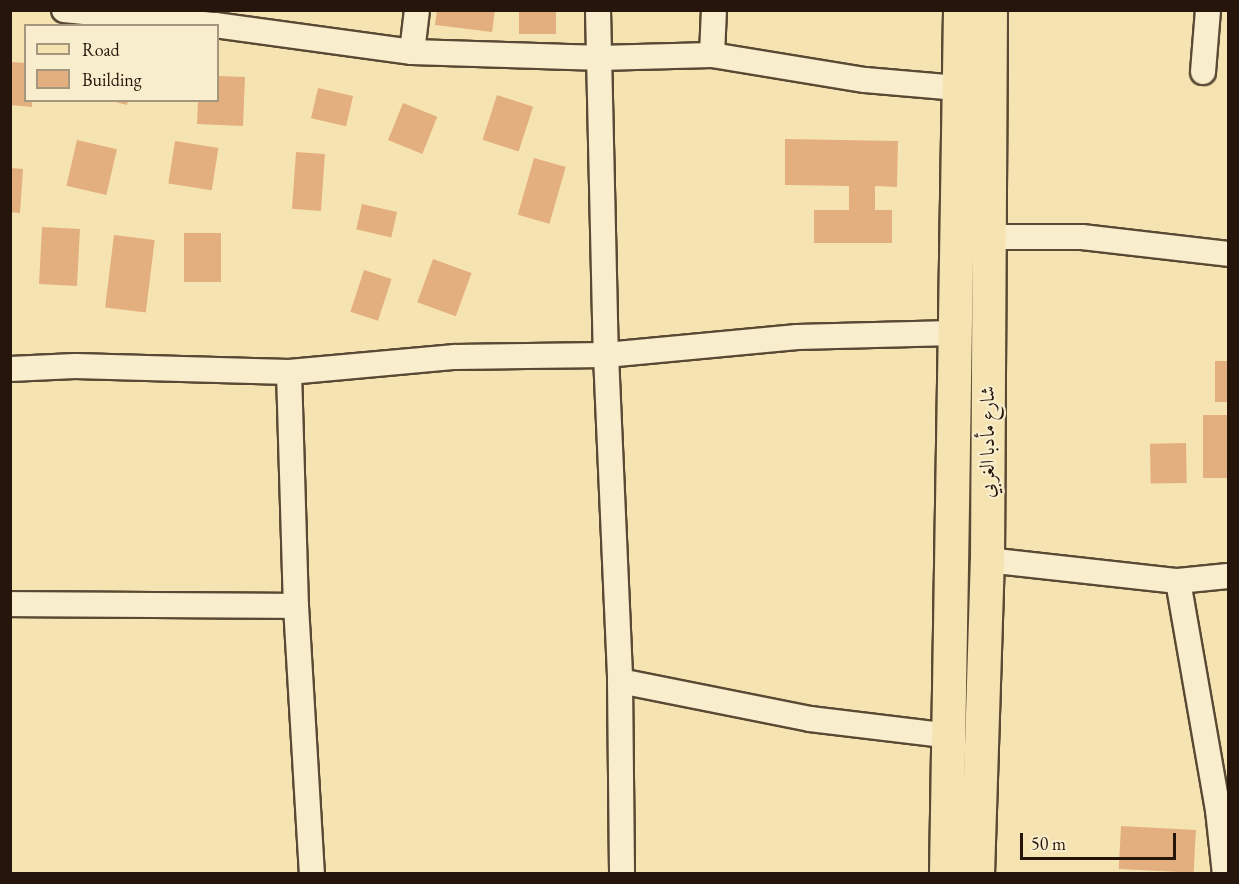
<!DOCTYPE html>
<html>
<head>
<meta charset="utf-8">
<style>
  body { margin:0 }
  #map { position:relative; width:1239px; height:884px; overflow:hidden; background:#f5e4b1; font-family:"EB Garamond",Amiri,serif }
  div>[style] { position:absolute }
  .building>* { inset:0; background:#e4af7e; transform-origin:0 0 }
  .roads { filter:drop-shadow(2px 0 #5a4934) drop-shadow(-2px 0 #5a4934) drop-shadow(0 2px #5a4934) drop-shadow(0 -2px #5a4934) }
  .minor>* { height:24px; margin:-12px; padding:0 12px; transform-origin:12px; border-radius:12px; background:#f8edcc }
  .primary>* { height:33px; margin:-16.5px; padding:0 16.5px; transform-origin:16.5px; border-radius:16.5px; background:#f5e4b1 }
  span { translate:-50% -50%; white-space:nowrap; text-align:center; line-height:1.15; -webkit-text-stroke:4.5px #f8edcc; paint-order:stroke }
  .street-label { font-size:20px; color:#26150a }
  .frame { position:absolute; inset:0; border:12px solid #26150a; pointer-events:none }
  .legend { position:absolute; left:24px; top:24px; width:195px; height:78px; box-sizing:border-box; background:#f8edcc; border:2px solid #a4977e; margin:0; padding:8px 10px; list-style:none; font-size:18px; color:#26150a }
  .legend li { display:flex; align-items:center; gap:12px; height:30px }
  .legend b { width:30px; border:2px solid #a4977e }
  .scale { position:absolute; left:1020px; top:833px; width:156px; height:27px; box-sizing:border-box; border:3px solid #26150a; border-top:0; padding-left:8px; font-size:18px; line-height:21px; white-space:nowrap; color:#26150a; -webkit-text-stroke:4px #f8edcc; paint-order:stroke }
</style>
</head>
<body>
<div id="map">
  <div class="building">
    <div style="clip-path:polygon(437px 10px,495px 10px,492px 32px,435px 25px)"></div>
    <div style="left:519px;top:10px;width:37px;height:24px"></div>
    <div style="clip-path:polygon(10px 62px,26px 63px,26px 100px,32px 100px,32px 107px,10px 105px)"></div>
    <div style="clip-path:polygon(218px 76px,245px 77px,243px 126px,197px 124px,198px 100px,218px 100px)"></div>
    <div style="left:318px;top:88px;width:36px;height:31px;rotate:13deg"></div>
    <div style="left:497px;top:95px;width:38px;height:47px;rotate:18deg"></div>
    <div style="clip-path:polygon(108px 100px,128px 100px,127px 105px)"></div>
    <div style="left:403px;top:103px;width:37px;height:40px;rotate:22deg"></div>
    <div style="clip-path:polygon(785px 139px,898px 141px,897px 187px,875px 186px,875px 210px,892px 210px,892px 243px,814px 243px,814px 210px,849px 210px,849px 186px,785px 185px)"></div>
    <div style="left:77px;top:140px;width:41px;height:47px;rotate:13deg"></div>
    <div style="left:175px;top:141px;width:44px;height:43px;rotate:9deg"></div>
    <div style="left:296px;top:152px;width:29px;height:57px;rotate:4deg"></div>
    <div style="left:534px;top:158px;width:33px;height:59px;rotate:16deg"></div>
    <div style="clip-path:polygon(10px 168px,23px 169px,20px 213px,10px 212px)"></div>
    <div style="left:362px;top:204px;width:36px;height:26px;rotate:13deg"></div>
    <div style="left:42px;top:227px;width:38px;height:57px;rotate:3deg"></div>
    <div style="left:184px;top:233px;width:37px;height:49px"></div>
    <div style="left:114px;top:235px;width:41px;height:73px;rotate:7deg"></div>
    <div style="left:433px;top:259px;width:41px;height:46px;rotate:20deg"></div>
    <div style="left:364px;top:270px;width:29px;height:44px;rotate:18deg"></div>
    <div style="left:1215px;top:361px;width:13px;height:41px"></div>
    <div style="left:1203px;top:415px;width:25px;height:63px"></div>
    <div style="left:1186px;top:443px;width:40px;height:36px;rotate:89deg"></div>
    <div style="left:1121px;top:826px;width:75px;height:43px;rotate:3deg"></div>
  </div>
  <div class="roads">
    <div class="minor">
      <div style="left:64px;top:10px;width:152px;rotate:5.7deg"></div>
      <div style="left:215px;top:25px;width:199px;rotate:7.8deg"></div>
      <div style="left:412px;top:52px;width:186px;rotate:1.8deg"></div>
      <div style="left:598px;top:58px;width:114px;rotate:-1.5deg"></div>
      <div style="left:712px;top:55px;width:155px;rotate:9.3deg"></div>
      <div style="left:865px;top:80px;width:93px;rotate:4.9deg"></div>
      <div style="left:598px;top:10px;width:345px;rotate:88.7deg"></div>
      <div style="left:606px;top:355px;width:326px;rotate:87.5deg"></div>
      <div style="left:620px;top:681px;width:193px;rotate:89.4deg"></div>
      <div style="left:412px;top:52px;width:42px;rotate:-83.2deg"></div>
      <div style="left:712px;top:55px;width:45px;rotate:-87.5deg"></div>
      <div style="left:1203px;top:72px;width:62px;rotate:-85.4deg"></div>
      <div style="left:988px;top:237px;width:94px"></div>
      <div style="left:1082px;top:237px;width:147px;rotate:6.6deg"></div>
      <div style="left:10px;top:369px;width:65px;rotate:-2.6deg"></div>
      <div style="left:75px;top:366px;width:214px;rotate:1.6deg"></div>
      <div style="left:289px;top:372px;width:167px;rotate:-5.2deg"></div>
      <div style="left:455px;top:357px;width:151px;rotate:-0.8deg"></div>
      <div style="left:606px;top:355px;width:192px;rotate:-5.4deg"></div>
      <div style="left:797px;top:337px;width:156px;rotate:-1.5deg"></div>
      <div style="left:289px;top:372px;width:234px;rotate:88.3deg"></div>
      <div style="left:296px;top:606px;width:268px;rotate:86.6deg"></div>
      <div style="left:987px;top:560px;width:192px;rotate:6.3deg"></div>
      <div style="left:1178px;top:581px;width:50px;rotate:-5.7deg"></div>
      <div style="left:1178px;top:581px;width:232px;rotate:80.1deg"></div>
      <div style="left:1218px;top:810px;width:64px;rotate:83.8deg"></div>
      <div style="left:10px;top:604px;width:286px;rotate:0.4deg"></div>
      <div style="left:620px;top:681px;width:194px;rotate:11.3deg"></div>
      <div style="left:810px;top:719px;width:141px;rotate:6.9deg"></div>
    </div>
    <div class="primary">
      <div style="left:946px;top:874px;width:864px;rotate:-89.07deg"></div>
      <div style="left:977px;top:874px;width:314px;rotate:-88.2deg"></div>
      <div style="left:987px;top:560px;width:550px;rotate:-89.69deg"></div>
    </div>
  </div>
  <div class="street-label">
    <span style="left:987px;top:442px;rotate:-90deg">شارع مأدبا الغربي</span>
  </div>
  <div class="frame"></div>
  <ul class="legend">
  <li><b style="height:8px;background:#f5e4b1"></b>Road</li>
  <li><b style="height:16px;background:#e4af7e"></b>Building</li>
  </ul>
  <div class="scale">50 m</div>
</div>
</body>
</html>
